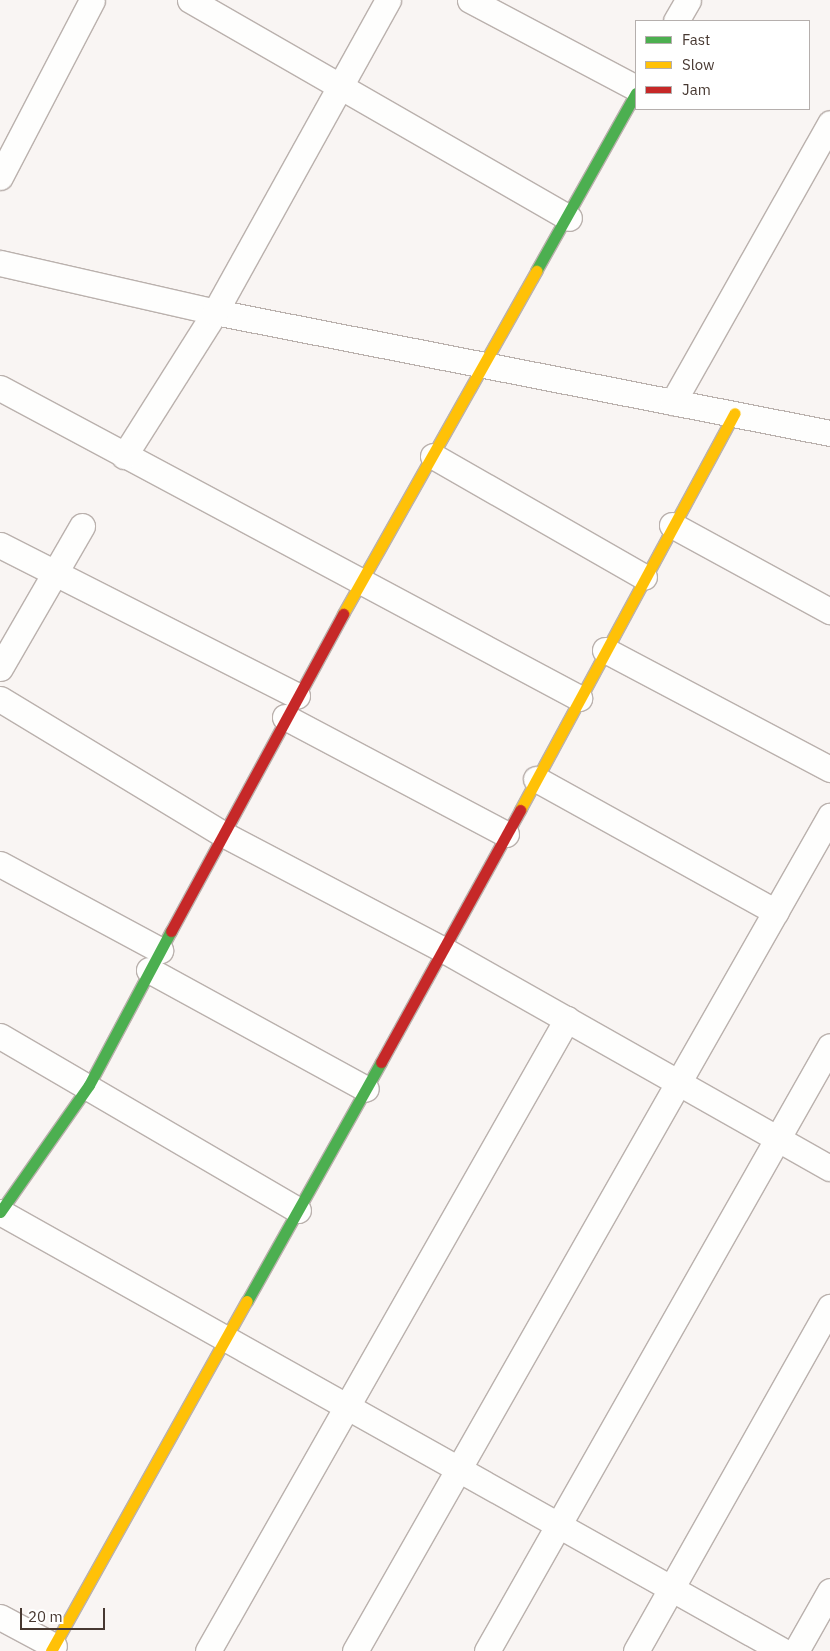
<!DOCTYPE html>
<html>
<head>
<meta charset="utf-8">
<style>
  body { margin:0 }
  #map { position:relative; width:830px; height:1651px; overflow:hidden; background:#f9f5f3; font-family:"IBM Plex Sans",sans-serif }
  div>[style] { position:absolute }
  .roads { filter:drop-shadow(1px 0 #bab1ad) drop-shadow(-1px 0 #bab1ad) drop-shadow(0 1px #bab1ad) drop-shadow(0 -1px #bab1ad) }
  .street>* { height:25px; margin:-12.5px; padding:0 12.5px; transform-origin:12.5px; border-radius:12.5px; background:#fefefd }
  .fast>* { height:11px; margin:-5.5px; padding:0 5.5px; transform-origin:5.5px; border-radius:5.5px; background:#4caf50 }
  .slow>* { height:11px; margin:-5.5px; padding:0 5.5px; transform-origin:5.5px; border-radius:5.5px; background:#ffc107 }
  .jam>* { height:11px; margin:-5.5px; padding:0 5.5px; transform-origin:5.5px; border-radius:5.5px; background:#c62828 }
  span { translate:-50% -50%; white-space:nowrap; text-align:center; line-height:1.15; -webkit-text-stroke:4px #fff; paint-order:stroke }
  .legend { position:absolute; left:635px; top:20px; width:175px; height:90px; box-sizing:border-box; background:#fff; border:1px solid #b5afad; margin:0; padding:6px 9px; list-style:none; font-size:15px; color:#473831 }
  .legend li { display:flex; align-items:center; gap:10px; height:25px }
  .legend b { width:25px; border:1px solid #b5afad }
  .scale { position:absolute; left:20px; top:1608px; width:85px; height:22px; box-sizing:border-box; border:2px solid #473831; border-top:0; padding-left:6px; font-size:15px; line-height:18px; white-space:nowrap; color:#473831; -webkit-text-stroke:4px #fff; paint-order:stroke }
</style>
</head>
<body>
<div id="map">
  <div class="roads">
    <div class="street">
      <div style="left:190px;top:0;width:437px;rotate:29.9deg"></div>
      <div style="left:470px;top:0;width:188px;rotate:27.9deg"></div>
      <div style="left:676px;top:21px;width:24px;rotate:-60deg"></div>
      <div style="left:0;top:177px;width:199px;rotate:-62.5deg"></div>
      <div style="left:0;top:263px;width:221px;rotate:12.8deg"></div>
      <div style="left:215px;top:312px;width:627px;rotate:11.13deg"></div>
      <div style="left:0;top:388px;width:657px;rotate:28.16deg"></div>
      <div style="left:673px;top:402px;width:320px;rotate:-60.6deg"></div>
      <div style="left:124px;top:456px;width:170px;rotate:-57.7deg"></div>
      <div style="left:215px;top:312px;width:357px;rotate:-61deg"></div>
      <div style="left:433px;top:456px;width:243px;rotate:29.8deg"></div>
      <div style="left:672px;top:525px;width:180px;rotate:28.6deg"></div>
      <div style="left:0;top:545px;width:333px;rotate:26.9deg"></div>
      <div style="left:605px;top:650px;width:255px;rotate:27.9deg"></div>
      <div style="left:0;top:668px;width:164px;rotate:-60deg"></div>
      <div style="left:0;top:699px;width:261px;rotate:31.2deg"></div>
      <div style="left:223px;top:834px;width:250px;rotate:27.7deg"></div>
      <div style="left:444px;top:950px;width:443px;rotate:29.5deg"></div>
      <div style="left:285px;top:717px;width:250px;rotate:27.9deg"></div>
      <div style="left:536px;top:779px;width:274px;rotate:29deg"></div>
      <div style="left:0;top:864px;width:182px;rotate:28.3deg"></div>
      <div style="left:149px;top:970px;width:247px;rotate:28.7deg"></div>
      <div style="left:0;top:1036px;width:345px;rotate:30.3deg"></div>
      <div style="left:0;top:1212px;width:898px;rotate:29.28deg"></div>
      <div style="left:0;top:1617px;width:61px;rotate:28.2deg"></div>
      <div style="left:208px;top:1651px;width:727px;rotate:-60.4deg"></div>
      <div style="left:355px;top:1651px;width:961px;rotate:-60.37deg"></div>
      <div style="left:487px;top:1651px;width:695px;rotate:-60.45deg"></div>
      <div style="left:636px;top:1651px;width:395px;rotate:-60.6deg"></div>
      <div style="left:796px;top:1651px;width:69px;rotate:-60.5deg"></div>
    </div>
    <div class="fast">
      <div style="left:536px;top:271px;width:204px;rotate:-60.7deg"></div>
      <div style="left:0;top:1212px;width:155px;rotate:-55deg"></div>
      <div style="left:89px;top:1085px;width:174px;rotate:-62deg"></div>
      <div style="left:247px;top:1301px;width:274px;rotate:-60.7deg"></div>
    </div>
    <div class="slow">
      <div style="left:343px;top:614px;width:394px;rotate:-60.6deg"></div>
      <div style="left:520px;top:810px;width:451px;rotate:-61.6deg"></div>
      <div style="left:51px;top:1651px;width:401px;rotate:-60.8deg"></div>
    </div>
    <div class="jam">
      <div style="left:171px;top:931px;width:361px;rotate:-61.5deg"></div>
      <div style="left:381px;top:1062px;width:288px;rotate:-61.1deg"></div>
    </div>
  </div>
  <ul class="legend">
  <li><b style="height:6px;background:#4caf50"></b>Fast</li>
  <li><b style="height:6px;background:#ffc107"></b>Slow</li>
  <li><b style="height:6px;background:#c62828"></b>Jam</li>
  </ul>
  <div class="scale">20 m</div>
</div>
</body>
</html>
